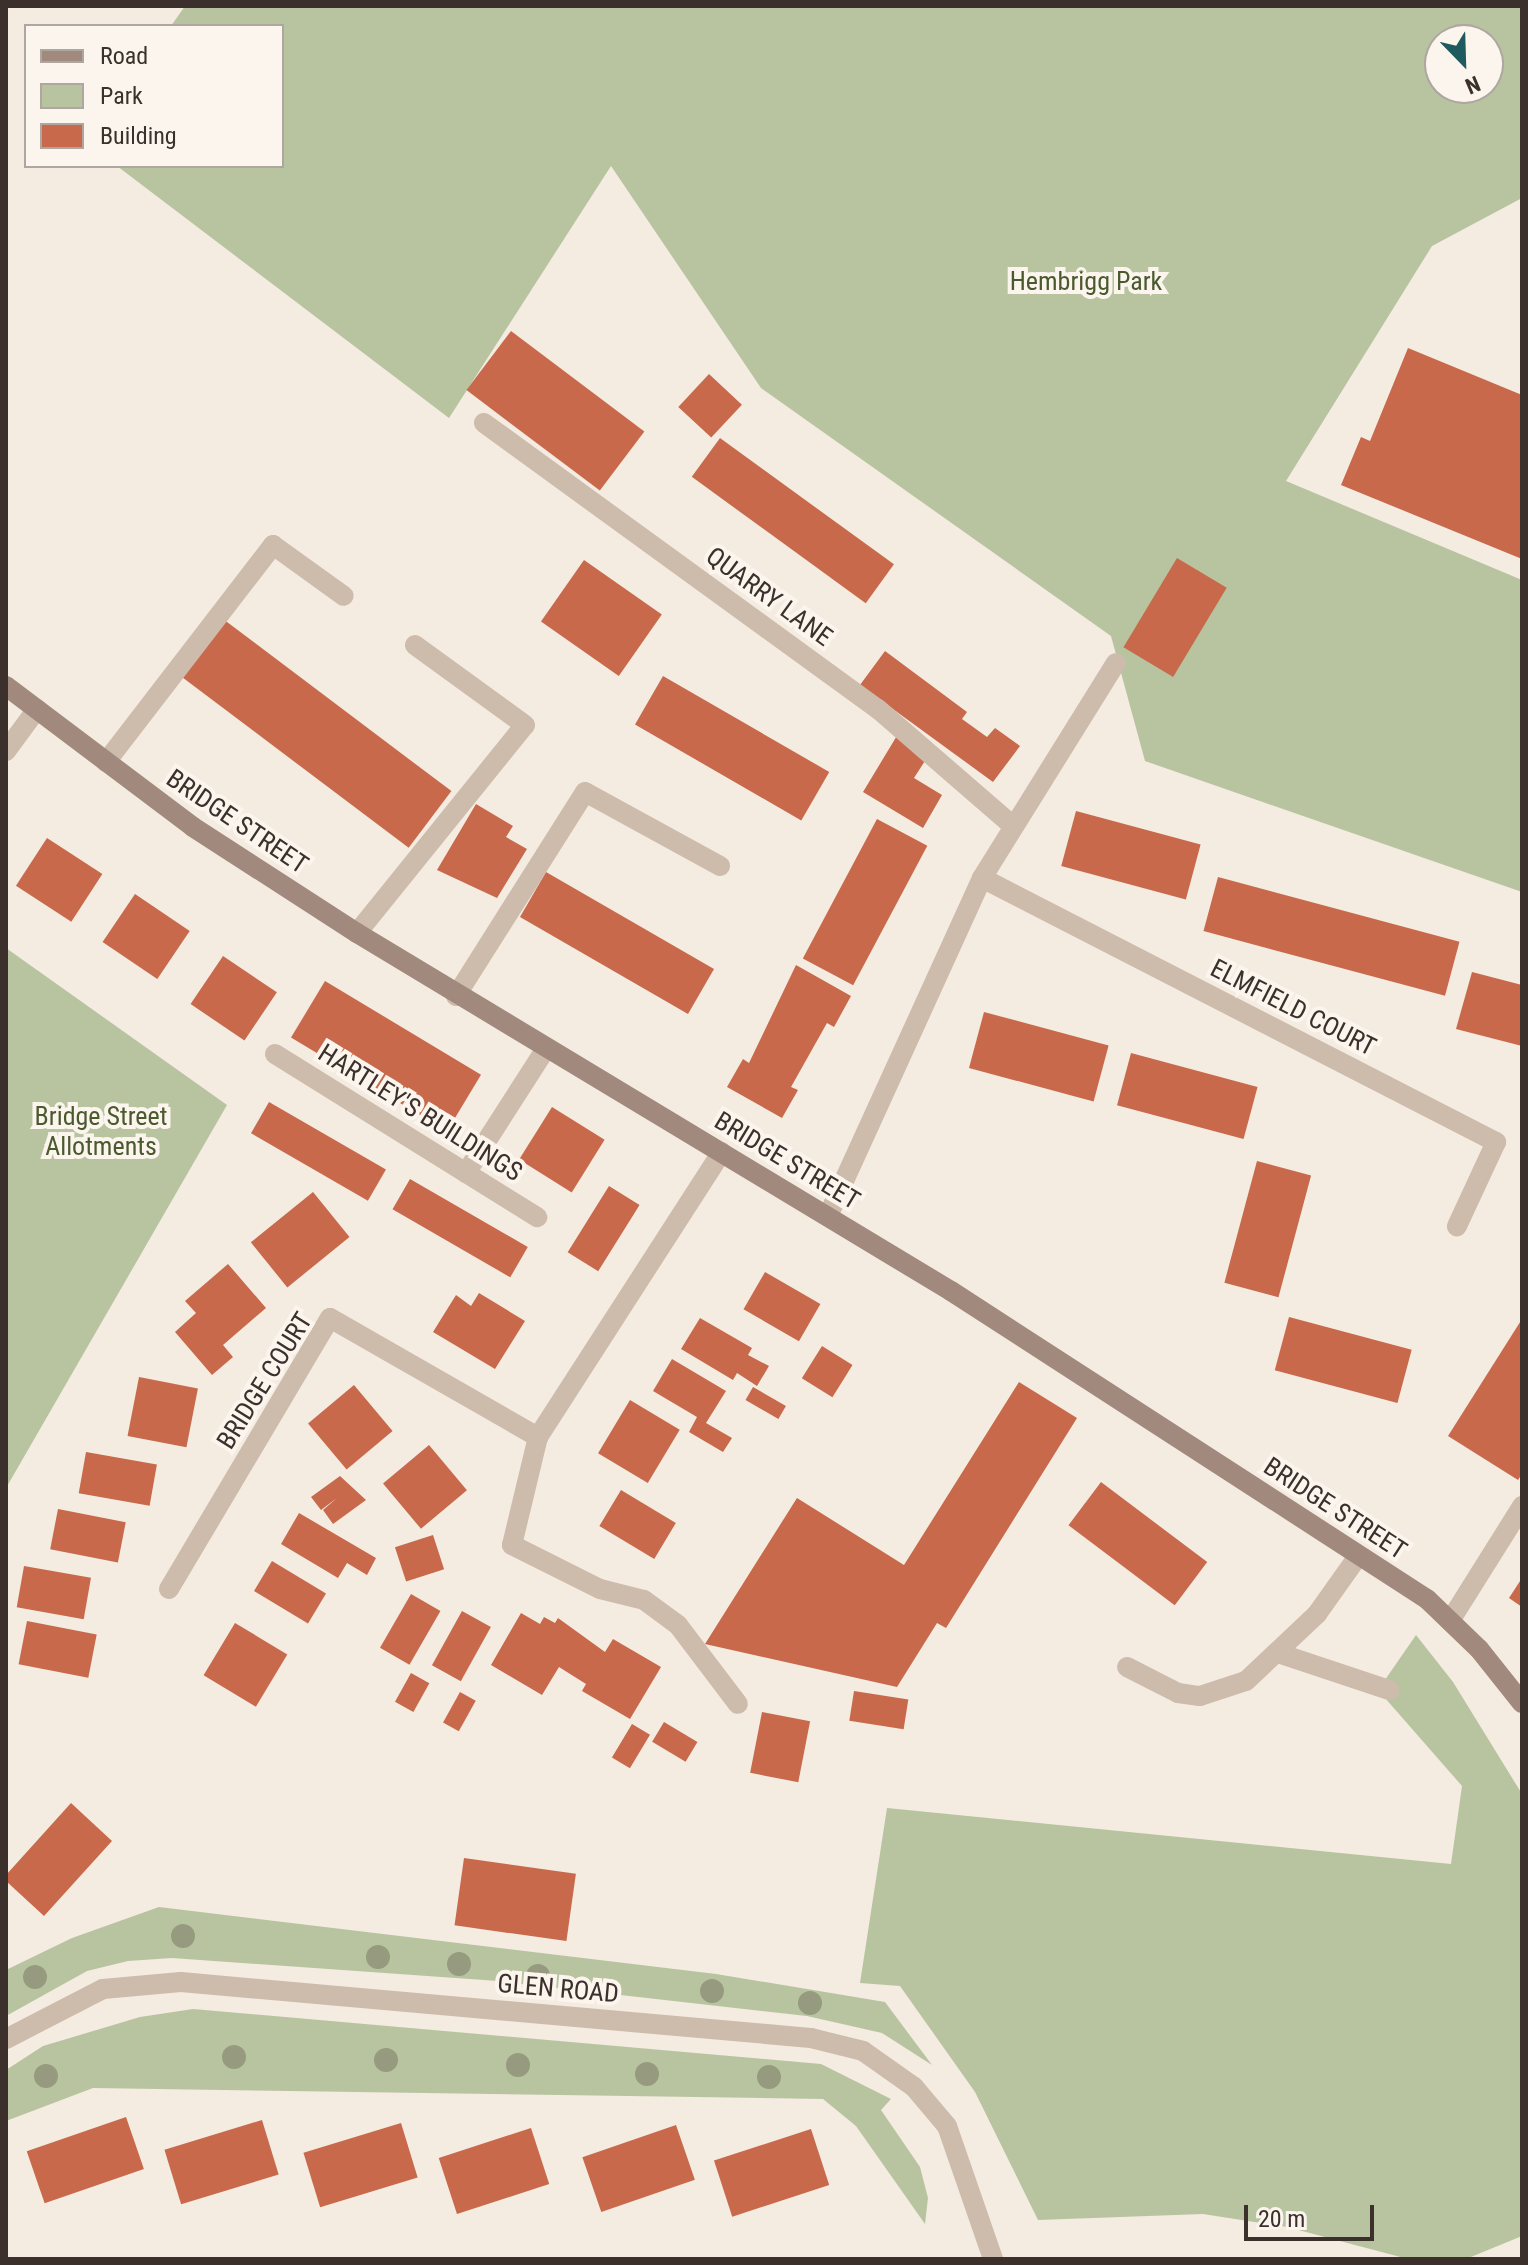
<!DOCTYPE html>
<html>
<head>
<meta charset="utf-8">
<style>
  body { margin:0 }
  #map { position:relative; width:1528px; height:2265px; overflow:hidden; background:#f4ebe1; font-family:"Roboto Condensed",sans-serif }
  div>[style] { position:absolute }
  .green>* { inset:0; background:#b8c4a0 }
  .building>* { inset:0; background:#c8694b; transform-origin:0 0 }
  .lane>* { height:20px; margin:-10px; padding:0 10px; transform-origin:10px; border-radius:10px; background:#cdbbac }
  .street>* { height:20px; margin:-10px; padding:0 10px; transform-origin:10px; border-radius:10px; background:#cdbbac }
  .secondary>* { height:20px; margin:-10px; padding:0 10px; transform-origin:10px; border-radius:10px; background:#a18a7d }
  .trees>* { width:24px; height:24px; margin:-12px; border-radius:50%; background:#969b7f }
  span { translate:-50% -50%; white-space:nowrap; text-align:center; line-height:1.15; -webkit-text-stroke:8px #fbf5ee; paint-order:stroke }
  .park-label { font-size:26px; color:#4a5a2e }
  .street-label { font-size:26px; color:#3b302b }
  .frame { position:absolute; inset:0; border:8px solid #3b302b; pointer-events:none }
  .legend { position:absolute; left:24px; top:24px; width:260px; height:144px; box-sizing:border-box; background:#fbf5ee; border:2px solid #aea6a0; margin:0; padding:10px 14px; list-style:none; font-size:24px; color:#3b302b }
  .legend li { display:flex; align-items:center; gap:16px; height:40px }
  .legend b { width:40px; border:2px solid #aea6a0 }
  .north { position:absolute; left:1424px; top:24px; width:80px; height:80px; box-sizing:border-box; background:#fbf5ee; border:2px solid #aea6a0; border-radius:50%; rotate:157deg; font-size:22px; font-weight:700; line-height:32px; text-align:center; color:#3b302b }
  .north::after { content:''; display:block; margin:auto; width:28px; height:36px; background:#1f5a5e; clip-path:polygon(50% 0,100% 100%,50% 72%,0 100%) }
  .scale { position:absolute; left:1244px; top:2205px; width:130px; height:36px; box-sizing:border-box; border:4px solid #3b302b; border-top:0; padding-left:10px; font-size:24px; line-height:28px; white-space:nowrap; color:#3b302b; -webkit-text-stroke:6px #fbf5ee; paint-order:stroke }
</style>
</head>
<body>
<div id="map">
  <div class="green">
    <div style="clip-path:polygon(evenodd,185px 6px,1522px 6px,1522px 198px,1432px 246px,1286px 481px,1522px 580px,1522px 892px,1145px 761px,1111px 636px,761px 388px,611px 166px,449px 418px,117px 166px,282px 166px,282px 26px,171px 26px,185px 6px,1440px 40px,1488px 40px,1488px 88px,1440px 88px,1440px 40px)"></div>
    <div style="clip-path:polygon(6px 948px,227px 1105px,6px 1488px)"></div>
    <div style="clip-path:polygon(1416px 1635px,1453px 1682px,1522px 1794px,1522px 2236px,1466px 2259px,1408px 2259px,1287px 2227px,1203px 2214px,1038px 2220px,975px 2092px,900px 1986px,860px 1983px,887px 1808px,1451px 1864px,1462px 1786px,1378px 1690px)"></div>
    <div style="clip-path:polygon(159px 1907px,716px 1974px,885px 2002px,932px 2065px,882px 2033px,807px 2016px,498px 1981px,172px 1958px,128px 1961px,87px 1971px,6px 2016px,6px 1970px,72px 1938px)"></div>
    <div style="clip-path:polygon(193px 2009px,821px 2064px,891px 2099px,881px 2110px,920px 2167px,928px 2198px,925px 2224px,856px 2126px,823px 2099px,93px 2088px,6px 2121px,6px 2070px,43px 2046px,140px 2017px)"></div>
  </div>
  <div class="building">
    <div style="left:511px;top:331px;width:167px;height:74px;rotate:37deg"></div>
    <div style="clip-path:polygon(1408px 348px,1522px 395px,1522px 559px,1341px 485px,1361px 437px,1370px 441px)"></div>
    <div style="left:709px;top:374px;width:45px;height:45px;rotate:43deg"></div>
    <div style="left:720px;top:438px;width:215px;height:48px;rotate:36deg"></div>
    <div style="left:1177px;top:558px;width:58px;height:104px;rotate:31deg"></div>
    <div style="left:584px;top:560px;width:95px;height:75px;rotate:35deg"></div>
    <div style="left:223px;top:619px;width:286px;height:71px;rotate:37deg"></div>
    <div style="clip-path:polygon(885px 651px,967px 712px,962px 719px,987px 737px,995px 728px,1020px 746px,993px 782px,860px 685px)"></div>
    <div style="left:663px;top:676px;width:192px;height:56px;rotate:30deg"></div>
    <div style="clip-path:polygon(898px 734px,930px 753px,914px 778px,942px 795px,923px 828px,863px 792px)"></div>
    <div style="clip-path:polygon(476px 804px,513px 826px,506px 837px,527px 849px,497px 898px,437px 870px)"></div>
    <div style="left:1076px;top:811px;width:129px;height:57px;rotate:15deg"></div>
    <div style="left:877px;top:819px;width:57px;height:158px;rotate:28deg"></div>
    <div style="left:47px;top:838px;width:66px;height:57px;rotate:33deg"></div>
    <div style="left:546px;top:872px;width:194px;height:52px;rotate:30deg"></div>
    <div style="left:1218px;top:877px;width:250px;height:56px;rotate:15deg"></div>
    <div style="left:135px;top:894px;width:66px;height:58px;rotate:34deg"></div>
    <div style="left:223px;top:956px;width:65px;height:58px;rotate:34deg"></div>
    <div style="clip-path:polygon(796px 965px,851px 996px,834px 1027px,827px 1023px,791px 1087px,798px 1090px,782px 1118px,727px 1087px,743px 1059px,749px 1063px)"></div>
    <div style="clip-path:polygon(1472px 972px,1522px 985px,1522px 1046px,1456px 1029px)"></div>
    <div style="left:325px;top:981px;width:182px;height:66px;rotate:31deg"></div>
    <div style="left:984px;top:1012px;width:129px;height:58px;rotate:15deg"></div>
    <div style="left:1131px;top:1053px;width:131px;height:54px;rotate:15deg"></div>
    <div style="left:269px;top:1102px;width:135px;height:36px;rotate:30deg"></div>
    <div style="left:552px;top:1107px;width:62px;height:62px;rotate:32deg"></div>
    <div style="left:1257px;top:1161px;width:56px;height:126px;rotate:15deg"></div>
    <div style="left:410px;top:1179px;width:136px;height:35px;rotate:30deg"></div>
    <div style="left:609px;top:1186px;width:36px;height:78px;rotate:32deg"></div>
    <div style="left:313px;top:1192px;width:58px;height:80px;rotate:51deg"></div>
    <div style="clip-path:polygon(228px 1264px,266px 1308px,223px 1345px,233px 1357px,212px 1375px,175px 1332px,196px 1313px,185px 1301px)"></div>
    <div style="left:765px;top:1272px;width:64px;height:43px;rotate:30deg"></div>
    <div style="clip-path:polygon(479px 1293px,525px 1321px,495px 1369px,433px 1332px,456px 1295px,471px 1306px)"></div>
    <div style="left:1289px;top:1317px;width:127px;height:55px;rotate:15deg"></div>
    <div style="clip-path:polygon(700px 1318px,752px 1348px,748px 1355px,769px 1366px,757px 1386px,737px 1373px,733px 1380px,681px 1349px)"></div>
    <div style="clip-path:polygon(1522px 1319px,1522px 1474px,1518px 1480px,1448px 1436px)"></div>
    <div style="left:822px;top:1346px;width:36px;height:38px;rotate:32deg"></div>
    <div style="clip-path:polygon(672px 1359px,726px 1391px,706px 1423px,732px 1438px,723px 1452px,689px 1432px,697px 1417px,653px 1391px)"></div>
    <div style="left:139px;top:1377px;width:60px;height:60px;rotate:11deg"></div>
    <div style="clip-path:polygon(1019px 1382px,1077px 1418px,946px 1628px,937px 1623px,897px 1687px,705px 1644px,797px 1498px,904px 1565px)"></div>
    <div style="left:354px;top:1385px;width:60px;height:60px;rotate:50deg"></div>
    <div style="left:753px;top:1387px;width:38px;height:15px;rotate:30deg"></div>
    <div style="left:630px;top:1400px;width:58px;height:62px;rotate:31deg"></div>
    <div style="left:429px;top:1445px;width:59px;height:60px;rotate:50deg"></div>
    <div style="left:86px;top:1452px;width:72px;height:42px;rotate:10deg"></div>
    <div style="clip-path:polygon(340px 1476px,366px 1500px,333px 1524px,323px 1510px,337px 1498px,321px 1510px,311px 1497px)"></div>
    <div style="left:1101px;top:1482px;width:133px;height:54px;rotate:37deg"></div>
    <div style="left:621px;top:1490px;width:64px;height:42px;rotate:31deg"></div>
    <div style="left:58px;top:1509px;width:69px;height:41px;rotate:11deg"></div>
    <div style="clip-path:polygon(299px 1513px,376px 1558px,367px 1575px,347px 1563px,338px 1578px,281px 1544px)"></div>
    <div style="left:433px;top:1535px;width:36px;height:40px;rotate:72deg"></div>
    <div style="left:272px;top:1561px;width:63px;height:35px;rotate:31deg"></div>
    <div style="left:24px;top:1566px;width:68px;height:42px;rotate:10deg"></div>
    <div style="clip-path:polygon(1522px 1578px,1522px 1607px,1509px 1598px)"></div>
    <div style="left:411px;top:1594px;width:34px;height:62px;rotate:30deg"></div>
    <div style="left:462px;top:1611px;width:33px;height:62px;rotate:29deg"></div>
    <div style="clip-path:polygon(521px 1613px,540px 1624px,544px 1617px,555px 1623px,558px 1618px,605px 1652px,613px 1639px,661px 1667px,630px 1719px,582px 1691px,586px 1684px,559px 1667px,542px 1695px,491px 1665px)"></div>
    <div style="left:27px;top:1621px;width:71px;height:44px;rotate:11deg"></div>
    <div style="left:235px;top:1623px;width:61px;height:61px;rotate:31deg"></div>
    <div style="left:411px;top:1673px;width:21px;height:33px;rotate:29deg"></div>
    <div style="left:854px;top:1691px;width:55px;height:30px;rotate:9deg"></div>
    <div style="left:460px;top:1692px;width:18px;height:35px;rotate:29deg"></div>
    <div style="left:762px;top:1712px;width:49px;height:62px;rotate:11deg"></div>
    <div style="left:664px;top:1722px;width:39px;height:23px;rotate:31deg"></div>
    <div style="left:632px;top:1724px;width:21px;height:39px;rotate:31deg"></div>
    <div style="clip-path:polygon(71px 1803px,112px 1841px,44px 1916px,6px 1881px,6px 1875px)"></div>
    <div style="left:464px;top:1858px;width:113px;height:68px;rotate:8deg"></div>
    <div style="left:126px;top:2117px;width:55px;height:105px;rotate:71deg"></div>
    <div style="left:262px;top:2120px;width:57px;height:102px;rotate:73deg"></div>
    <div style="left:401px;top:2123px;width:57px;height:102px;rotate:73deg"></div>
    <div style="left:676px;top:2125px;width:58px;height:99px;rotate:71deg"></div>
    <div style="left:531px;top:2128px;width:59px;height:97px;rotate:72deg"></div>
    <div style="left:811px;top:2129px;width:59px;height:102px;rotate:72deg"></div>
  </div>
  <div class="lane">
    <div style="left:6px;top:751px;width:52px;rotate:-53.6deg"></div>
    <div style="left:106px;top:762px;width:274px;rotate:-52.4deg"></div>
    <div style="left:273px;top:545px;width:87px;rotate:35.7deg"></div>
    <div style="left:357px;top:933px;width:267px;rotate:-51.1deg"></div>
    <div style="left:525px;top:725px;width:136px;rotate:-144deg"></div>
    <div style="left:456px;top:996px;width:241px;rotate:-57.7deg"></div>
    <div style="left:585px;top:792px;width:154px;rotate:28.7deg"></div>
    <div style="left:512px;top:1545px;width:98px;rotate:26.6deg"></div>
    <div style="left:600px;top:1589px;width:45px;rotate:14deg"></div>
    <div style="left:644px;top:1600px;width:42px;rotate:36.3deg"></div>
    <div style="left:678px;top:1625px;width:99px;rotate:52.8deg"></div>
    <div style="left:1450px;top:1621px;width:136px;rotate:-57.9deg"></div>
    <div style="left:1281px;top:1654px;width:114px;rotate:18.4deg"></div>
    <div style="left:1127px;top:1667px;width:57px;rotate:27deg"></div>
    <div style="left:1178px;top:1693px;width:22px;rotate:8deg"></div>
    <div style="left:1200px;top:1696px;width:48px;rotate:-18.1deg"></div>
    <div style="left:1246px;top:1681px;width:98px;rotate:-43.3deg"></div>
    <div style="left:1317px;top:1614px;width:72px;rotate:-54.6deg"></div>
  </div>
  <div class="street">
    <div style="left:484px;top:423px;width:487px;rotate:36deg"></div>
    <div style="left:878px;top:709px;width:177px;rotate:40.9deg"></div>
    <div style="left:982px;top:878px;width:578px;rotate:27.19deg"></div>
    <div style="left:1496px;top:1142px;width:93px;rotate:114.9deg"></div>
    <div style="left:275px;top:1054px;width:309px;rotate:31.9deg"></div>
    <div style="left:466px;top:1173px;width:146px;rotate:-57.3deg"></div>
    <div style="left:828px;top:1216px;width:371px;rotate:-65.5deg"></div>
    <div style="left:982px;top:878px;width:253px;rotate:-58.1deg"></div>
    <div style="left:512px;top:1545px;width:111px;rotate:-76.5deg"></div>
    <div style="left:169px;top:1589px;width:315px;rotate:-59.3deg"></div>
    <div style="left:330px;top:1318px;width:240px;rotate:29.8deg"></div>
    <div style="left:538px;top:1437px;width:339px;rotate:-57.2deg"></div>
    <div style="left:6px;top:2039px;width:109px;rotate:-27.3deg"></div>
    <div style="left:103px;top:1989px;width:78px;rotate:-5.1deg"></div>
    <div style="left:181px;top:1982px;width:632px;rotate:5.08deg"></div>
    <div style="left:811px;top:2038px;width:54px;rotate:14deg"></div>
    <div style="left:863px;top:2051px;width:62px;rotate:35.2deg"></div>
    <div style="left:914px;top:2087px;width:51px;rotate:49.8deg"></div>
    <div style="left:947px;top:2126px;width:141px;rotate:70.9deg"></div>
  </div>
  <div class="secondary">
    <div style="left:6px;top:686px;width:234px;rotate:37deg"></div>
    <div style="left:193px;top:827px;width:195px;rotate:32.9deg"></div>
    <div style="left:357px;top:933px;width:694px;rotate:31.08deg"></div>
    <div style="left:951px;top:1291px;width:567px;rotate:32.91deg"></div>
    <div style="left:1427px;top:1599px;width:72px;rotate:43.9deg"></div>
    <div style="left:1479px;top:1649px;width:69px;rotate:51.5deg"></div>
  </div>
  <div class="trees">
    <div style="left:183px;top:1936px"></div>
    <div style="left:378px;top:1957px"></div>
    <div style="left:459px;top:1964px"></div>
    <div style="left:538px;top:1976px"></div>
    <div style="left:35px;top:1977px"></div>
    <div style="left:712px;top:1991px"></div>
    <div style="left:810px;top:2003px"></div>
    <div style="left:234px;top:2057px"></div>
    <div style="left:386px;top:2060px"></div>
    <div style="left:518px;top:2065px"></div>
    <div style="left:647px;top:2074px"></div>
    <div style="left:46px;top:2076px"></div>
    <div style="left:769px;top:2077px"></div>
  </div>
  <div class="park-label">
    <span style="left:1086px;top:282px">Hembrigg Park</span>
    <span style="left:101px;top:1132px">Bridge Street<br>Allotments</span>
  </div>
  <div class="street-label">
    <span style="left:769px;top:597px;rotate:36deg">QUARRY LANE</span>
    <span style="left:237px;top:822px;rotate:34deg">BRIDGE STREET</span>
    <span style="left:1293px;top:1008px;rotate:27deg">ELMFIELD COURT</span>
    <span style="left:420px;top:1113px;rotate:32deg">HARTLEY'S BUILDINGS</span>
    <span style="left:787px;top:1161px;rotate:31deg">BRIDGE STREET</span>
    <span style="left:265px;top:1381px;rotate:-58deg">BRIDGE COURT</span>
    <span style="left:1335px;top:1509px;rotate:33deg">BRIDGE STREET</span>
    <span style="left:558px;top:1989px;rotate:5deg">GLEN ROAD</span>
  </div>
  <div class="frame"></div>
  <ul class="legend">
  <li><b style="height:10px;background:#a18a7d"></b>Road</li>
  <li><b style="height:22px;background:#b8c4a0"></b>Park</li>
  <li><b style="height:22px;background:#c8694b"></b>Building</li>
  </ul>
  <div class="north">N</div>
  <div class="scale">20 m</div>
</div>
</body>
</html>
